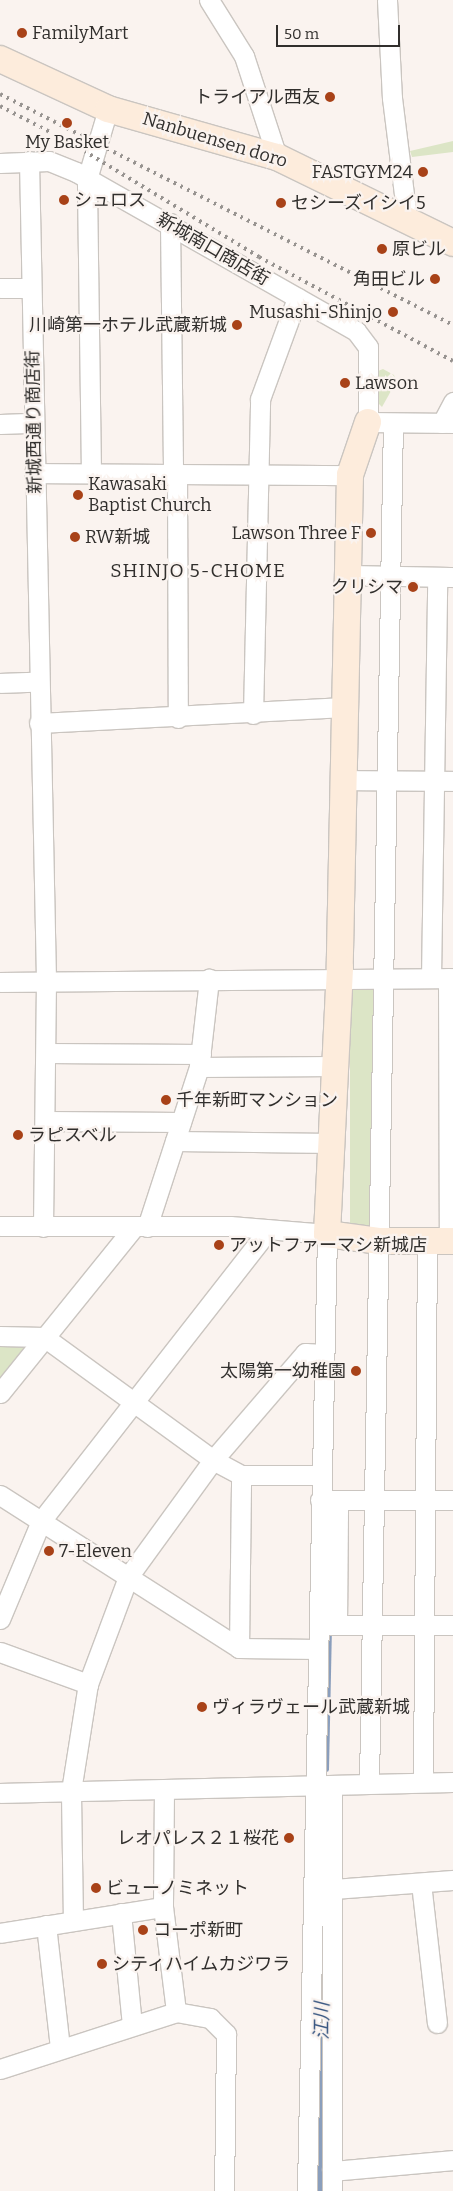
<!DOCTYPE html>
<html>
<head>
<meta charset="utf-8">
<style>
  body { margin:0 }
  #map { position:relative; width:453px; height:2191px; overflow:hidden; background:#faf3ef; font-family:Bitter,"Noto Sans JP",serif }
  div>[style] { position:absolute }
  .green>* { inset:0; background:#dce5c6; transform-origin:0 0 }
  .stream>* { height:5px; margin:-2.5px; padding:0 2.5px; transform-origin:2.5px; border-radius:2.5px; background:#8a9ebc }
  .river>* { height:30px; margin:-15px; padding:0 15px; transform-origin:15px; border-radius:15px; background:#8a9ebc }
  .roads { filter:drop-shadow(1px 0 #cac5c0) drop-shadow(-1px 0 #cac5c0) drop-shadow(0 1px #cac5c0) drop-shadow(0 -1px #cac5c0) }
  .street>* { height:19px; margin:-9.5px; padding:0 9.5px; transform-origin:9.5px; border-radius:9.5px; background:#fff }
  .secondary>* { height:26px; margin:-13px; padding:0 13px; transform-origin:13px; border-radius:13px; background:#fdecdc }
  .rail>* { height:4px; margin-top:-2px; transform-origin:0; background:repeating-linear-gradient(90deg,#979390 0 2.5px,transparent 0 7.5px) }
  .dots>* { width:14px; height:14px; translate:-50% -50%; box-sizing:border-box; border:2px solid #faf3ef; border-radius:50% }
  span { translate:-50% -50%; white-space:nowrap; text-align:center; line-height:1.15; -webkit-text-stroke:4.5px #faf3ef; paint-order:stroke }
  .poi-label { font-size:18px; color:#312f2d }
  .left { translate:0 -50%; text-align:left }
  .right { translate:-100% -50%; text-align:right }
  .street-label { font-size:18px; color:#312f2d }
  .neighbourhood-label { font-size:19px; color:#312f2d; letter-spacing:1px }
  .water-label { font-size:19px; color:#385681; font-style:italic }
  .scale { position:absolute; left:276px; top:25px; width:124px; height:22px; box-sizing:border-box; border:2px solid #312f2d; border-top:0; padding-left:6px; font-size:15px; line-height:18px; white-space:nowrap; color:#312f2d; -webkit-text-stroke:4px #faf3ef; paint-order:stroke }
</style>
</head>
<body>
<div id="map">
  <div class="green">
    <div style="clip-path:polygon(453px 141px,453px 152px,412px 157px,410px 151px)"></div>
    <div style="clip-path:polygon(383px 369px,394px 375px,396px 382px,382px 407px,377px 402px,378px 371px)"></div>
    <div style="left:350px;top:984px;width:25px;height:244px"></div>
    <div style="clip-path:polygon(0 1340px,26px 1340px,29px 1348px,0 1386px)"></div>
  </div>
  <div class="stream">
    <div style="left:326px;top:1769px;width:141px;rotate:-88.8deg"></div>
  </div>
  <div class="river">
    <div style="left:319px;top:2191px;width:234px;rotate:-89deg"></div>
  </div>
  <div class="roads">
    <div class="street">
      <div style="left:209px;top:0;width:66px;rotate:58deg"></div>
      <div style="left:244px;top:56px;width:106px;rotate:71.9deg"></div>
      <div style="left:387px;top:0;width:98px;rotate:87.1deg"></div>
      <div style="left:392px;top:98px;width:122px;rotate:82.9deg"></div>
      <div style="left:29px;top:161px;width:820px;rotate:88.81deg"></div>
      <div style="left:46px;top:981px;width:246px;rotate:90.7deg"></div>
      <div style="left:0;top:163px;width:49px;rotate:-2.3deg"></div>
      <div style="left:49px;top:161px;width:29px;rotate:22deg"></div>
      <div style="left:76px;top:172px;width:322px;rotate:29.6deg"></div>
      <div style="left:356px;top:331px;width:20px;rotate:53deg"></div>
      <div style="left:368px;top:347px;width:75px;rotate:90deg"></div>
      <div style="left:368px;top:422px;width:85px;rotate:0.7deg"></div>
      <div style="left:170px;top:223px;width:251px;rotate:89.3deg"></div>
      <div style="left:0;top:288px;width:31px"></div>
      <div style="left:442px;top:423px;width:24px;rotate:-62deg"></div>
      <div style="left:0;top:424px;width:34px;rotate:-2deg"></div>
      <div style="left:34px;top:473px;width:316px;rotate:0.4deg"></div>
      <div style="left:91px;top:473px;width:294px;rotate:-90.8deg"></div>
      <div style="left:87px;top:179px;width:73px;rotate:-73.3deg"></div>
      <div style="left:177px;top:474px;width:244px;rotate:89.8deg"></div>
      <div style="left:348px;top:575px;width:105px;rotate:1.1deg"></div>
      <div style="left:0;top:683px;width:38px;rotate:-2deg"></div>
      <div style="left:253px;top:714px;width:315px;rotate:-88.7deg"></div>
      <div style="left:260px;top:399px;width:108px;rotate:-69.9deg"></div>
      <div style="left:39px;top:723px;width:306px;rotate:-3deg"></div>
      <div style="left:344px;top:780px;width:109px;rotate:0.5deg"></div>
      <div style="left:431px;top:978px;width:401px;rotate:-89.1deg"></div>
      <div style="left:448px;top:978px;width:263px;rotate:89.8deg"></div>
      <div style="left:0;top:982px;width:453px;rotate:-0.5deg"></div>
      <div style="left:46px;top:1053px;width:155px;rotate:0.4deg"></div>
      <div style="left:199px;top:1067px;width:136px;rotate:-0.4deg"></div>
      <div style="left:46px;top:1121px;width:135px;rotate:0.4deg"></div>
      <div style="left:175px;top:1141px;width:157px;rotate:0.7deg"></div>
      <div style="left:0;top:1226px;width:230px"></div>
      <div style="left:230px;top:1226px;width:97px;rotate:4.7deg"></div>
      <div style="left:327px;top:1234px;width:957px;rotate:91.2deg"></div>
      <div style="left:147px;top:1227px;width:168px;rotate:-72deg"></div>
      <div style="left:199px;top:1067px;width:89px;rotate:-83.5deg"></div>
      <div style="left:0;top:1336px;width:44px;rotate:1.3deg"></div>
      <div style="left:44px;top:1337px;width:209px;rotate:36deg"></div>
      <div style="left:213px;top:1460px;width:32px;rotate:28deg"></div>
      <div style="left:241px;top:1475px;width:79px"></div>
      <div style="left:0;top:1393px;width:213px;rotate:-51.1deg"></div>
      <div style="left:0;top:1495px;width:284px;rotate:32.6deg"></div>
      <div style="left:239px;top:1648px;width:79px;rotate:0.7deg"></div>
      <div style="left:320px;top:1500px;width:133px"></div>
      <div style="left:0;top:1619px;width:106px;rotate:-67.3deg"></div>
      <div style="left:41px;top:1521px;width:370px;rotate:-52deg"></div>
      <div style="left:319px;top:1625px;width:134px"></div>
      <div style="left:337px;top:1625px;width:125px;rotate:-89.5deg"></div>
      <div style="left:239px;top:1648px;width:173px;rotate:-89.3deg"></div>
      <div style="left:0;top:1652px;width:94px;rotate:20deg"></div>
      <div style="left:369px;top:1782px;width:1359px;rotate:-88.99deg"></div>
      <div style="left:423px;top:1782px;width:540px;rotate:-89.58deg"></div>
      <div style="left:164px;top:1789px;width:118px;rotate:90.5deg"></div>
      <div style="left:163px;top:1907px;width:106px;rotate:82.9deg"></div>
      <div style="left:0;top:1793px;width:453px;rotate:-1.4deg"></div>
      <div style="left:421px;top:1883px;width:141px;rotate:83.5deg"></div>
      <div style="left:333px;top:1889px;width:120px;rotate:-4.3deg"></div>
      <div style="left:121px;top:1913px;width:113px;rotate:84.4deg"></div>
      <div style="left:73px;top:1921px;width:130px;rotate:-90.9deg"></div>
      <div style="left:71px;top:1791px;width:108px;rotate:-81deg"></div>
      <div style="left:88px;top:1684px;width:114px;rotate:-69.5deg"></div>
      <div style="left:128px;top:1577px;width:145px;rotate:-54deg"></div>
      <div style="left:213px;top:1460px;width:141px;rotate:-49.3deg"></div>
      <div style="left:305px;top:1353px;width:19px;rotate:3deg"></div>
      <div style="left:46px;top:1925px;width:124px;rotate:83.5deg"></div>
      <div style="left:0;top:1933px;width:165px;rotate:-9.1deg"></div>
      <div style="left:0;top:2069px;width:185px;rotate:-17.9deg"></div>
      <div style="left:176px;top:2012px;width:35px;rotate:10deg"></div>
      <div style="left:210px;top:2018px;width:23px;rotate:45deg"></div>
      <div style="left:226px;top:2034px;width:157px;rotate:90.7deg"></div>
      <div style="left:332px;top:2171px;width:121px;rotate:-5.2deg"></div>
      <div style="left:332px;top:2191px;width:406px;rotate:-90deg"></div>
    </div>
    <div class="secondary">
      <div style="left:0;top:59px;width:119px;rotate:24.8deg"></div>
      <div style="left:108px;top:109px;width:176px;rotate:15.9deg"></div>
      <div style="left:277px;top:157px;width:196px;rotate:26deg"></div>
      <div style="left:368px;top:422px;width:56px;rotate:108.8deg"></div>
      <div style="left:350px;top:475px;width:493px;rotate:91.2deg"></div>
      <div style="left:340px;top:968px;width:266px;rotate:92.8deg"></div>
      <div style="left:327px;top:1234px;width:52px;rotate:7.7deg"></div>
      <div style="left:379px;top:1241px;width:74px"></div>
    </div>
  </div>
  <div class="rail">
    <div style="left:0;top:94px;width:508px;rotate:27.02deg"></div>
    <div style="left:0;top:106px;width:80px;rotate:27.5deg"></div>
    <div style="left:71px;top:143px;width:220px;rotate:31.2deg"></div>
    <div style="left:259px;top:257px;width:220px;rotate:28.2deg"></div>
  </div>
  <div class="dots">
    <div style="left:22px;top:33px;background:#a84218"></div>
    <div style="left:330px;top:97px;background:#a84218"></div>
    <div style="left:67px;top:123px;background:#a84218"></div>
    <div style="left:423px;top:172px;background:#a84218"></div>
    <div style="left:64px;top:200px;background:#a84218"></div>
    <div style="left:281px;top:203px;background:#a84218"></div>
    <div style="left:382px;top:249px;background:#a84218"></div>
    <div style="left:435px;top:279px;background:#a84218"></div>
    <div style="left:393px;top:312px;background:#a84218"></div>
    <div style="left:237px;top:325px;background:#a84218"></div>
    <div style="left:345px;top:383px;background:#a84218"></div>
    <div style="left:78px;top:495px;background:#a84218"></div>
    <div style="left:371px;top:533px;background:#a84218"></div>
    <div style="left:75px;top:537px;background:#a84218"></div>
    <div style="left:413px;top:587px;background:#a84218"></div>
    <div style="left:166px;top:1100px;background:#a84218"></div>
    <div style="left:18px;top:1135px;background:#a84218"></div>
    <div style="left:219px;top:1245px;background:#a84218"></div>
    <div style="left:356px;top:1371px;background:#a84218"></div>
    <div style="left:49px;top:1551px;background:#a84218"></div>
    <div style="left:202px;top:1707px;background:#a84218"></div>
    <div style="left:289px;top:1838px;background:#a84218"></div>
    <div style="left:96px;top:1888px;background:#a84218"></div>
    <div style="left:143px;top:1930px;background:#a84218"></div>
    <div style="left:102px;top:1964px;background:#a84218"></div>
  </div>
  <div class="poi-label">
    <span class="left" style="left:32px;top:33px">FamilyMart</span>
    <span class="right" style="left:320px;top:97px">トライアル西友</span>
    <span style="left:67px;top:142px">My Basket</span>
    <span class="right" style="left:413px;top:172px">FASTGYM24</span>
    <span class="left" style="left:74px;top:200px">シュロス</span>
    <span class="left" style="left:291px;top:203px">セシーズイシイ5</span>
    <span class="left" style="left:392px;top:249px">原ビル</span>
    <span class="right" style="left:425px;top:279px">角田ビル</span>
    <span class="right" style="left:382px;top:312px">Musashi-Shinjo</span>
    <span class="right" style="left:227px;top:325px">川崎第一ホテル武蔵新城</span>
    <span class="left" style="left:355px;top:383px">Lawson</span>
    <span class="left" style="left:88px;top:495px">Kawasaki<br>Baptist Church</span>
    <span class="right" style="left:361px;top:533px">Lawson Three F</span>
    <span class="left" style="left:85px;top:537px">RW新城</span>
    <span class="right" style="left:403px;top:587px">クリシマ</span>
    <span class="left" style="left:176px;top:1100px">千年新町マンション</span>
    <span class="left" style="left:28px;top:1135px">ラピスベル</span>
    <span class="left" style="left:229px;top:1245px">アットファーマシ新城店</span>
    <span class="right" style="left:346px;top:1371px">太陽第一幼稚園</span>
    <span class="left" style="left:59px;top:1551px">7-Eleven</span>
    <span class="left" style="left:212px;top:1707px">ヴィラヴェール武蔵新城</span>
    <span class="right" style="left:279px;top:1838px">レオパレス２１桜花</span>
    <span class="left" style="left:106px;top:1888px">ビューノミネット</span>
    <span class="left" style="left:153px;top:1930px">コーポ新町</span>
    <span class="left" style="left:112px;top:1964px">シティハイムカジワラ</span>
  </div>
  <div class="street-label">
    <span style="left:215px;top:140px;rotate:17deg">Nanbuensen doro</span>
    <span style="left:213px;top:249px;rotate:30deg">新城南口商店街</span>
    <span style="left:34px;top:422px;rotate:-91deg">新城西通り商店街</span>
  </div>
  <div class="neighbourhood-label">
    <span style="left:198px;top:571px">SHINJO 5-CHOME</span>
  </div>
  <div class="water-label">
    <span style="left:322px;top:2021px;rotate:-89deg">江川</span>
  </div>
  <div class="scale">50 m</div>
</div>
</body>
</html>
